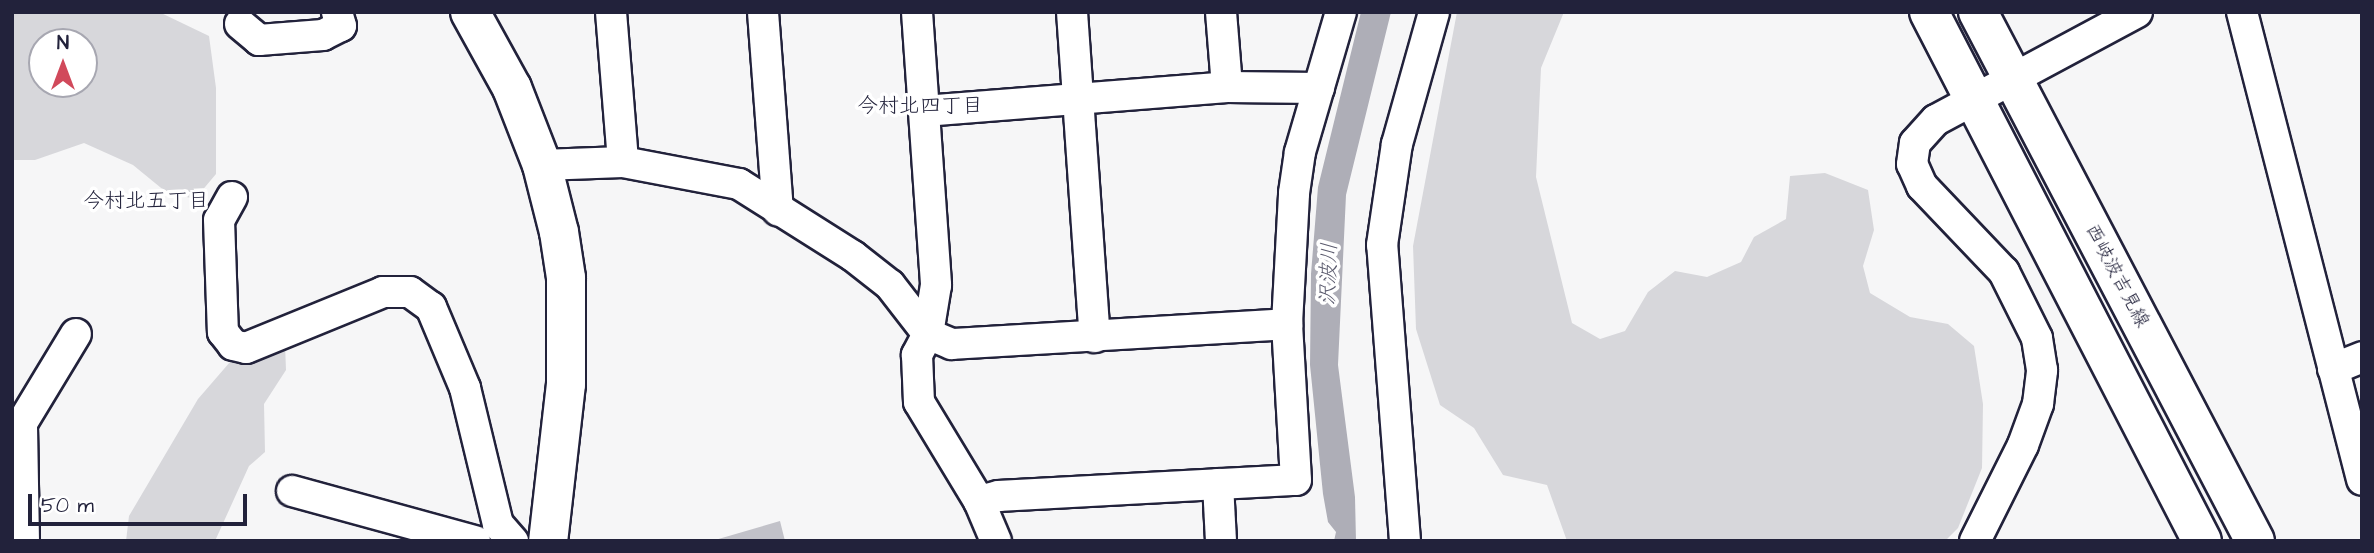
<!DOCTYPE html>
<html>
<head>
<meta charset="utf-8">
<style>
  body { margin:0 }
  #map { position:relative; width:2374px; height:553px; overflow:hidden; background:#f6f6f7; font-family:"Architects Daughter","Klee One",sans-serif }
  div>[style] { position:absolute }
  .green>* { inset:0; background:#d7d7db }
  .water>* { inset:0; background:#aeaeb7 }
  .building>* { inset:0; background:#c2c2c9 }
  .roads { filter:drop-shadow(2px 0 #22223b) drop-shadow(-2px 0 #22223b) drop-shadow(0 2px #22223b) drop-shadow(0 -2px #22223b) }
  .minor>* { height:30px; margin:-15px; padding:0 15px; transform-origin:15px; border-radius:15px; background:#fff }
  .tertiary>* { height:38px; margin:-19px; padding:0 19px; transform-origin:19px; border-radius:19px; background:#fff }
  .secondary>* { height:38px; margin:-19px; padding:0 19px; transform-origin:19px; border-radius:19px; background:#fff }
  span { translate:-50% -50%; white-space:nowrap; text-align:center; line-height:1.15; -webkit-text-stroke:7px #fff; paint-order:stroke }
  .street-label { font-size:19px; color:#22223b }
  .neighbourhood-label { font-size:21px; color:#22223b }
  .water-label { font-size:21px; color:#5a5a6d; font-style:italic }
  .frame { position:absolute; inset:0; border:14px solid #22223b; pointer-events:none }
  .north { position:absolute; left:28px; top:28px; width:70px; height:70px; box-sizing:border-box; background:#fff; border:2px solid #a7a7b1; border-radius:50%; rotate:0deg; font-size:19px; font-weight:700; line-height:28px; text-align:center; color:#22223b }
  .north::after { content:''; display:block; margin:auto; width:24px; height:32px; background:#d1495b; clip-path:polygon(50% 0,100% 100%,50% 72%,0 100%) }
  .scale { position:absolute; left:28px; top:494px; width:219px; height:32px; box-sizing:border-box; border:4px solid #22223b; border-top:0; padding-left:9px; font-size:21px; line-height:24px; white-space:nowrap; color:#22223b; -webkit-text-stroke:5px #fff; paint-order:stroke }
</style>
</head>
<body>
<div id="map">
  <div class="green">
    <div style="clip-path:polygon(evenodd,12px 12px,159px 12px,209px 36px,216px 88px,216px 174px,195px 199px,166px 192px,133px 165px,84px 143px,35px 160px,12px 160px,12px 12px,42px 42px,84px 42px,84px 84px,42px 84px,42px 42px)"></div>
    <div style="clip-path:polygon(1457px 12px,1564px 12px,1541px 68px,1536px 177px,1572px 323px,1600px 339px,1625px 331px,1648px 292px,1675px 271px,1707px 277px,1741px 262px,1754px 237px,1786px 219px,1790px 176px,1825px 173px,1868px 190px,1874px 230px,1863px 266px,1870px 293px,1910px 317px,1948px 324px,1974px 346px,1983px 404px,1982px 468px,1958px 528px,1945px 541px,1567px 541px,1547px 485px,1503px 475px,1474px 428px,1440px 405px,1416px 329px,1413px 246px)"></div>
    <div style="clip-path:polygon(285px 344px,286px 370px,264px 404px,265px 452px,249px 466px,215px 541px,126px 541px,129px 516px,198px 399px,230px 362px)"></div>
  </div>
  <div class="water">
    <div style="clip-path:polygon(1361px 12px,1391px 12px,1346px 195px,1338px 365px,1355px 497px,1356px 541px,1334px 541px,1336px 532px,1328px 522px,1323px 494px,1310px 365px,1311px 274px,1318px 187px)"></div>
  </div>
  <div class="building">
    <div style="clip-path:polygon(780px 521px,785px 541px,715px 541px,715px 540px)"></div>
  </div>
  <div class="roads">
    <div class="minor">
      <div style="left:611px;top:12px;width:150px;rotate:85.4deg"></div>
      <div style="left:763px;top:12px;width:199px;rotate:85.7deg"></div>
      <div style="left:917px;top:12px;width:274px;rotate:86deg"></div>
      <div style="left:936px;top:285px;width:50px;rotate:99.3deg"></div>
      <div style="left:928px;top:334px;width:26px;rotate:23deg"></div>
      <div style="left:952px;top:344px;width:336px;rotate:-3.4deg"></div>
      <div style="left:1072px;top:12px;width:326px;rotate:86deg"></div>
      <div style="left:1221px;top:12px;width:75px;rotate:85.4deg"></div>
      <div style="left:2242px;top:12px;width:483px;rotate:75.6deg"></div>
      <div style="left:240px;top:24px;width:25px;rotate:40deg"></div>
      <div style="left:259px;top:40px;width:64px;rotate:-4.5deg"></div>
      <div style="left:323px;top:35px;width:20px;rotate:-27deg"></div>
      <div style="left:341px;top:26px;width:15px;rotate:-106deg"></div>
      <div style="left:924px;top:111px;width:304px;rotate:-4.5deg"></div>
      <div style="left:1227px;top:87px;width:92px;rotate:0.6deg"></div>
      <div style="left:542px;top:165px;width:81px;rotate:-2.1deg"></div>
      <div style="left:623px;top:162px;width:118px;rotate:10.7deg"></div>
      <div style="left:739px;top:184px;width:135px;rotate:32.3deg"></div>
      <div style="left:853px;top:256px;width:47px;rotate:38.1deg"></div>
      <div style="left:890px;top:285px;width:62px;rotate:52.2deg"></div>
      <div style="left:928px;top:334px;width:24px;rotate:118deg"></div>
      <div style="left:917px;top:355px;width:47px;rotate:87.6deg"></div>
      <div style="left:919px;top:402px;width:116px;rotate:58.8deg"></div>
      <div style="left:979px;top:501px;width:21px;rotate:-14deg"></div>
      <div style="left:999px;top:496px;width:297px;rotate:-3.1deg"></div>
      <div style="left:1296px;top:480px;width:156px;rotate:-93.3deg"></div>
      <div style="left:1287px;top:324px;width:131px;rotate:-86.9deg"></div>
      <div style="left:1294px;top:193px;width:41px;rotate:-81.7deg"></div>
      <div style="left:1300px;top:152px;width:146px;rotate:-73.7deg"></div>
      <div style="left:232px;top:197px;width:26px;rotate:119deg"></div>
      <div style="left:219px;top:220px;width:112px;rotate:88deg"></div>
      <div style="left:223px;top:332px;width:16px;rotate:52deg"></div>
      <div style="left:233px;top:345px;width:13px;rotate:13deg"></div>
      <div style="left:246px;top:348px;width:148px;rotate:-22.2deg"></div>
      <div style="left:383px;top:292px;width:27px"></div>
      <div style="left:410px;top:292px;width:26px;rotate:36deg"></div>
      <div style="left:431px;top:307px;width:88px;rotate:67.2deg"></div>
      <div style="left:465px;top:388px;width:140px;rotate:76.4deg"></div>
      <div style="left:498px;top:524px;width:23px;rotate:49deg"></div>
      <div style="left:2333px;top:369px;width:31px;rotate:-22deg"></div>
      <div style="left:1218px;top:484px;width:57px;rotate:87deg"></div>
      <div style="left:292px;top:491px;width:190px;rotate:15.3deg"></div>
      <div style="left:979px;top:501px;width:43px;rotate:67deg"></div>
      <div style="left:24px;top:541px;width:118px;rotate:-91deg"></div>
      <div style="left:22px;top:423px;width:104px;rotate:-58.8deg"></div>
      <div style="left:1405px;top:541px;width:297px;rotate:-94.4deg"></div>
      <div style="left:1382px;top:245px;width:102px;rotate:-81.6deg"></div>
      <div style="left:1397px;top:144px;width:137px;rotate:-74.3deg"></div>
      <div style="left:1975px;top:541px;width:107px;rotate:-63.4deg"></div>
      <div style="left:2023px;top:445px;width:44px;rotate:-69.9deg"></div>
      <div style="left:2038px;top:404px;width:34px;rotate:-83deg"></div>
      <div style="left:2042px;top:370px;width:32px;rotate:-99deg"></div>
      <div style="left:2037px;top:338px;width:74px;rotate:-116.6deg"></div>
      <div style="left:2004px;top:272px;width:119px;rotate:-133.6deg"></div>
      <div style="left:1922px;top:186px;width:24px;rotate:-114deg"></div>
      <div style="left:1912px;top:164px;width:21px;rotate:-82deg"></div>
      <div style="left:1915px;top:143px;width:31px;rotate:-48deg"></div>
      <div style="left:1936px;top:120px;width:228px;rotate:-28.2deg"></div>
    </div>
    <div class="tertiary">
      <div style="left:470px;top:12px;width:87px;rotate:61.1deg"></div>
      <div style="left:512px;top:88px;width:83px;rotate:68.7deg"></div>
      <div style="left:542px;top:165px;width:69px;rotate:75.8deg"></div>
      <div style="left:559px;top:232px;width:47px;rotate:81.3deg"></div>
      <div style="left:566px;top:278px;width:106px;rotate:90deg"></div>
      <div style="left:566px;top:384px;width:158px;rotate:96.5deg"></div>
    </div>
    <div class="secondary">
      <div style="left:1929px;top:12px;width:595px;rotate:62.7deg"></div>
      <div style="left:1978px;top:12px;width:597px;rotate:62.36deg"></div>
    </div>
  </div>
  <div class="street-label">
    <span style="left:2117px;top:276px;rotate:62deg">西岐波吉見線</span>
  </div>
  <div class="neighbourhood-label">
    <span style="left:920px;top:106px">今村北四丁目</span>
    <span style="left:146px;top:201px">今村北五丁目</span>
  </div>
  <div class="water-label">
    <span style="left:1329px;top:274px;rotate:-88deg">沢波川</span>
  </div>
  <div class="frame"></div>
  <div class="north">N</div>
  <div class="scale">50 m</div>
</div>
</body>
</html>
